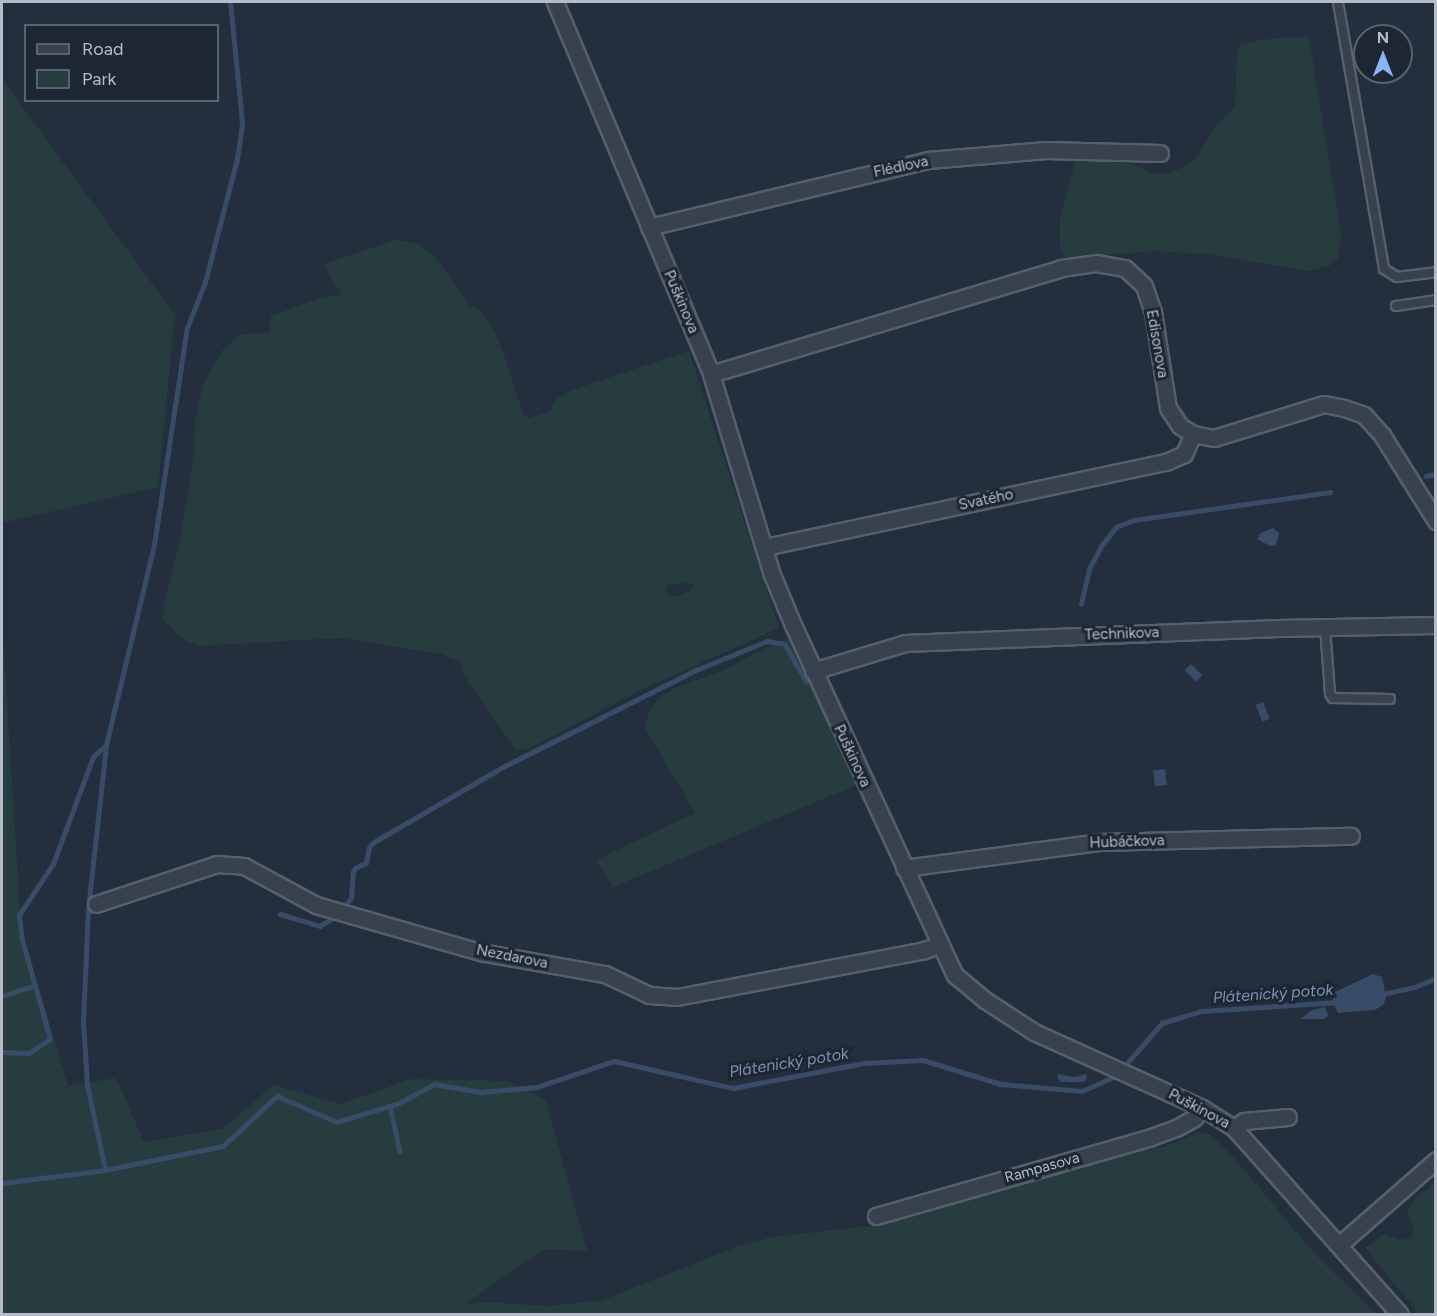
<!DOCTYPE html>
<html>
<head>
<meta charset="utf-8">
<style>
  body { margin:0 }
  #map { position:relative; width:1437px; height:1316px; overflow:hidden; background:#242f3e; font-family:Figtree,sans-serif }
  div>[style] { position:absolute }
  .green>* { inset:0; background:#263c3f }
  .water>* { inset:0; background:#394c67; transform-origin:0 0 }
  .stream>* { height:4.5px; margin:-2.25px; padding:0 2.25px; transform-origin:2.25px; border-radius:2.25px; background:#394c67 }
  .roads { filter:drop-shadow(2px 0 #565f6c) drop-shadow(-2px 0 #565f6c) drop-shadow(0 2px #565f6c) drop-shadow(0 -2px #565f6c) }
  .lane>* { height:8px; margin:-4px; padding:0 4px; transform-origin:4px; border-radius:4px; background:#38414e }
  .street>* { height:15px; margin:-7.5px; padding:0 7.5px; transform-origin:7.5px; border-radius:7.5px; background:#38414e }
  span { translate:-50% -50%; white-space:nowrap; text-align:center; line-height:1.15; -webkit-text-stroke:6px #1d2633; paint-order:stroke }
  .street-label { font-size:15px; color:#b4bcc9 }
  .water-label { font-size:16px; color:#7c92b1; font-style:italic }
  .frame { position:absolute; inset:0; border:3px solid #b4bcc9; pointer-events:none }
  .legend { position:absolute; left:24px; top:24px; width:195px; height:78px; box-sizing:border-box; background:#1d2633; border:2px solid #59626f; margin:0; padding:8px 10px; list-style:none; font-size:18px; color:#b4bcc9 }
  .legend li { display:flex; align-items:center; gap:12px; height:30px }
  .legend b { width:30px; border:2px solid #59626f }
  .north { position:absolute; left:1353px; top:24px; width:60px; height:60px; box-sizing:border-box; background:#1d2633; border:2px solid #59626f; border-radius:50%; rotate:0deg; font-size:16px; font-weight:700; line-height:24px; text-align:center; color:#b4bcc9 }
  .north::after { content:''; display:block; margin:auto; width:21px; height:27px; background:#8ab4f8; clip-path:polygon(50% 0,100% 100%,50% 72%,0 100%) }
</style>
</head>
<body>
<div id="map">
  <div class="green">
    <div style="clip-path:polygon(1290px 37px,1308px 37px,1310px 44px,1341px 234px,1338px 259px,1329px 266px,1308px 271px,1204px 254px,1155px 251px,1065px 258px,1060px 247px,1060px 217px,1075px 163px,1082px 159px,1105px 159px,1129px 163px,1155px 174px,1167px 173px,1187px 166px,1199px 154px,1215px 127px,1235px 107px,1237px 49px,1240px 45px,1261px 40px)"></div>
    <div style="clip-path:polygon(2px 79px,175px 315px,158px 487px,2px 523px)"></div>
    <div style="clip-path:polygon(evenodd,395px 240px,419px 244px,435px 257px,462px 293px,467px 304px,480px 310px,494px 330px,506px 360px,523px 414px,528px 418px,549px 412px,555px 400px,572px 390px,689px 351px,779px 628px,647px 687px,527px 749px,516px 750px,464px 676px,461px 662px,441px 654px,340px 638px,198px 646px,185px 640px,172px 629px,163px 619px,164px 605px,180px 540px,194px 457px,195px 421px,203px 384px,222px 351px,239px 335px,269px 332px,271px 316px,324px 297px,341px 295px,324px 264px,395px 240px,690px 583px,694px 585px,691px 590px,677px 596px,667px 595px,666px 589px,669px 584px,690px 583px)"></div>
    <div style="clip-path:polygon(2px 617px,21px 929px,68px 1086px,116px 1078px,144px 1142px,223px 1129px,273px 1085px,340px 1104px,412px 1079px,508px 1081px,546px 1101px,587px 1251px,544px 1249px,465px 1304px,487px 1302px,548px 1306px,603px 1300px,736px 1247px,772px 1237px,888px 1224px,1147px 1147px,1162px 1148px,1201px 1132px,1209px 1134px,1235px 1159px,1314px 1253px,1376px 1314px,2px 1314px)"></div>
    <div style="clip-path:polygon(788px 639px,859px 784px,613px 887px,596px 860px,695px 813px,646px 730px,645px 723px,648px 715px,659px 698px,677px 687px,725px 670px,776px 642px)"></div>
    <div style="clip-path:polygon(1435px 1183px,1435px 1314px,1419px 1314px,1365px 1248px,1384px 1234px,1399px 1240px,1411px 1238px,1413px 1227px,1407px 1210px,1415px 1198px)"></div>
  </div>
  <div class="water">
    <div style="clip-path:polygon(1273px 528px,1279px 533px,1276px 545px,1270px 546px,1257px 539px,1261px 533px)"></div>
    <div style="left:1191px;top:664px;width:16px;height:9px;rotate:45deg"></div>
    <div style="left:1263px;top:702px;width:18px;height:8px;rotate:68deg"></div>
    <div style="left:1165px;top:769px;width:16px;height:12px;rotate:83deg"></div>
    <div style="clip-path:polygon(1373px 974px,1382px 977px,1386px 997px,1384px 1004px,1375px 1010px,1338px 1013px,1333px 1002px,1333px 993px)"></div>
    <div style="clip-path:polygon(1325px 1007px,1328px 1015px,1325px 1019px,1301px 1019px,1310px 1011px)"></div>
    <div style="clip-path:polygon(1059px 1074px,1074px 1077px,1086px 1074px,1087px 1079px,1083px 1082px,1061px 1082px,1057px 1077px)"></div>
  </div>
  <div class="stream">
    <div style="left:1426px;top:476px;width:10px;rotate:-11deg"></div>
    <div style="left:1081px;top:604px;width:36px;rotate:-77deg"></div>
    <div style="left:1089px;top:569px;width:27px;rotate:-62deg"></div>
    <div style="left:1102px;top:545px;width:23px;rotate:-52deg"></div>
    <div style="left:1116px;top:527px;width:19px;rotate:-21deg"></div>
    <div style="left:1134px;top:520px;width:198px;rotate:-8.1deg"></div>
    <div style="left:344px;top:907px;width:11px;rotate:-52deg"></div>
    <div style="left:351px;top:898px;width:26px;rotate:-86deg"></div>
    <div style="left:353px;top:872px;width:4px;rotate:-63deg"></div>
    <div style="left:355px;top:868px;width:12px;rotate:-24deg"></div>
    <div style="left:366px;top:863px;width:16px;rotate:-79deg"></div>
    <div style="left:369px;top:847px;width:7px;rotate:-45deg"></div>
    <div style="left:374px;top:842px;width:149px;rotate:-30.2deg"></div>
    <div style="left:503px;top:767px;width:216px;rotate:-26.7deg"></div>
    <div style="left:696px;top:670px;width:77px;rotate:-22.2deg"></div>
    <div style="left:767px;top:641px;width:18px;rotate:9deg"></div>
    <div style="left:785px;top:644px;width:43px;rotate:60.4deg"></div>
    <div style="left:280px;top:914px;width:42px;rotate:16.7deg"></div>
    <div style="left:320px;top:926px;width:19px;rotate:-32deg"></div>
    <div style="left:1382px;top:994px;width:34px;rotate:-12deg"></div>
    <div style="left:1415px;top:987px;width:23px;rotate:-23deg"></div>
    <div style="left:2px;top:996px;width:35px;rotate:-18deg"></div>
    <div style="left:2px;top:1052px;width:27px;rotate:2deg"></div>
    <div style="left:29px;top:1053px;width:25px;rotate:-34deg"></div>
    <div style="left:50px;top:1039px;width:103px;rotate:-105.8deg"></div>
    <div style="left:22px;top:940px;width:25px;rotate:-97deg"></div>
    <div style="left:19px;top:915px;width:61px;rotate:-56.3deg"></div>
    <div style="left:53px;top:864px;width:114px;rotate:-69.5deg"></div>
    <div style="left:93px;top:757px;width:18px;rotate:-43deg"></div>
    <div style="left:1128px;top:1062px;width:52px;rotate:-48.9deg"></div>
    <div style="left:1162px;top:1023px;width:41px;rotate:-17.1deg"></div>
    <div style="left:1201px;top:1011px;width:138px;rotate:-3.7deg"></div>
    <div style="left:390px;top:1106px;width:46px;rotate:77.5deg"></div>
    <div style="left:105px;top:1170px;width:120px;rotate:-11.5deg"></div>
    <div style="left:223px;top:1146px;width:74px;rotate:-42.8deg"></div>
    <div style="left:277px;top:1096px;width:65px;rotate:23.4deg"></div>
    <div style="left:337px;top:1122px;width:65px;rotate:-17deg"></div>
    <div style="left:399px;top:1103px;width:40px;rotate:-28deg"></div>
    <div style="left:434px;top:1084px;width:48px;rotate:9.7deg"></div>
    <div style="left:481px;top:1092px;width:56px;rotate:-5.1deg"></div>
    <div style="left:537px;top:1087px;width:81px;rotate:-18.7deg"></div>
    <div style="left:614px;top:1061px;width:122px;rotate:12.8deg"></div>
    <div style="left:733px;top:1088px;width:133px;rotate:-10.8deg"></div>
    <div style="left:864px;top:1063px;width:59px;rotate:-2.9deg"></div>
    <div style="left:923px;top:1060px;width:82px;rotate:17.1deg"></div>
    <div style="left:1001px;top:1084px;width:81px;rotate:4.9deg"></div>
    <div style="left:1082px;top:1091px;width:37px;rotate:-24deg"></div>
    <div style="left:2px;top:1183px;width:104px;rotate:-7.2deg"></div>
    <div style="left:105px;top:1170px;width:87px;rotate:-102deg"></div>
    <div style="left:87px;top:1085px;width:63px;rotate:-93.6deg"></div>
    <div style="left:83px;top:1022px;width:113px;rotate:-87.5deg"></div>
    <div style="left:88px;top:909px;width:165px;rotate:-83.7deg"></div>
    <div style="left:106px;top:745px;width:206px;rotate:-76.5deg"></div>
    <div style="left:154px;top:545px;width:219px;rotate:-81.4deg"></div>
    <div style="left:187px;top:328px;width:49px;rotate:-68.6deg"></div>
    <div style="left:205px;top:282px;width:127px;rotate:-75.4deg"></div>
    <div style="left:237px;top:159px;width:37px;rotate:-82deg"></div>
    <div style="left:242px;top:122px;width:121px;rotate:-95.7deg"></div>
  </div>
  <div class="roads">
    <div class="lane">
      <div style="left:1338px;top:2px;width:271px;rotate:80.2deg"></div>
      <div style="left:1384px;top:269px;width:15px;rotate:32deg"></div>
      <div style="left:1397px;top:277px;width:39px;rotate:-7deg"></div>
      <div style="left:1396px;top:306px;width:40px;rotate:-8.5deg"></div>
      <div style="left:1325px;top:627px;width:67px;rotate:85.7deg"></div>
      <div style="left:1330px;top:694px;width:5px;rotate:53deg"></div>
      <div style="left:1333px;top:698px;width:57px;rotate:1deg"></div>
    </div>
    <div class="street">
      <div style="left:555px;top:2px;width:403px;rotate:67.2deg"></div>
      <div style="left:711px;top:374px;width:207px;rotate:73.1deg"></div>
      <div style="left:771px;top:572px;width:57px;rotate:67.5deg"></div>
      <div style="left:793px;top:625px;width:386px;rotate:65.2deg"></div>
      <div style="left:955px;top:975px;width:39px;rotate:40deg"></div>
      <div style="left:985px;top:1000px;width:59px;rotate:33.1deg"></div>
      <div style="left:1034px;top:1032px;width:184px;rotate:24.3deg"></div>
      <div style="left:1202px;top:1108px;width:38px;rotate:32deg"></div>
      <div style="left:1234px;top:1128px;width:249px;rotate:48.3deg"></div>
      <div style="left:649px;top:227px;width:287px;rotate:-13.5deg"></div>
      <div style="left:928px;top:160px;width:119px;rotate:-4.8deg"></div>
      <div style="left:1047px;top:150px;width:113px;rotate:1.5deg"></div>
      <div style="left:711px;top:374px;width:366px;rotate:-16.8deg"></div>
      <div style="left:1061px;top:268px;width:35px;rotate:-8deg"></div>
      <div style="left:1096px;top:263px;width:29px;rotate:10deg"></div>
      <div style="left:1125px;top:268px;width:26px;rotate:43deg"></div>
      <div style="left:1144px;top:286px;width:28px;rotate:71deg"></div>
      <div style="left:1153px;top:312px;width:97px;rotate:81.1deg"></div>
      <div style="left:1168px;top:408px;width:22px;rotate:56deg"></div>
      <div style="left:1180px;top:426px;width:15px;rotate:32deg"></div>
      <div style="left:1193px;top:434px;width:21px;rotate:11deg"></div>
      <div style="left:1214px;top:438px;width:115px;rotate:-17.2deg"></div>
      <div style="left:1324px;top:404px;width:20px;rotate:11deg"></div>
      <div style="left:1344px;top:408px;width:21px;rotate:19deg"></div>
      <div style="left:1364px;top:415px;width:27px;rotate:48deg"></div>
      <div style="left:1382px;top:435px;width:102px;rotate:57.9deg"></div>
      <div style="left:765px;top:547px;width:410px;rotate:-12deg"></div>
      <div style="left:1166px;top:462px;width:20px;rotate:-24deg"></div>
      <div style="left:1184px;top:454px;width:22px;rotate:-66deg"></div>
      <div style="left:813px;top:671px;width:96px;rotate:-16.9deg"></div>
      <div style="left:905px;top:643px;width:373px;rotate:-2.3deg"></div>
      <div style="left:1278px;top:628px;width:158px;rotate:-1.1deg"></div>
      <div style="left:904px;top:868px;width:198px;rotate:-7.6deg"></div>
      <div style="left:1100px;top:842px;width:251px;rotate:-1.4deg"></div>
      <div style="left:96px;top:904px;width:127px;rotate:-18.3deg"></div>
      <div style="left:217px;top:864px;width:27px;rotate:4deg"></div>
      <div style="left:244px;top:866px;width:82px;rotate:28.4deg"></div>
      <div style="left:316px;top:905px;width:171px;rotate:16deg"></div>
      <div style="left:480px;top:952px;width:127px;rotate:10deg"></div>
      <div style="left:605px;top:974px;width:49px;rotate:25.5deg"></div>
      <div style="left:649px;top:995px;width:28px;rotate:4deg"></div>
      <div style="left:677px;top:997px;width:248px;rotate:-10.7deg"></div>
      <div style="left:921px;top:951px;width:19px;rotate:-18deg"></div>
      <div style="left:1234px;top:1128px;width:12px;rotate:-35deg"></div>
      <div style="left:1244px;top:1121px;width:44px;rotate:-5.2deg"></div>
      <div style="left:876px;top:1216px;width:286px;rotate:-16deg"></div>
      <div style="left:1151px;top:1137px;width:27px;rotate:-20deg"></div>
      <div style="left:1176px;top:1128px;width:21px;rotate:-29deg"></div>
      <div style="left:1194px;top:1118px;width:13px;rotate:-51deg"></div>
      <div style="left:1339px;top:1245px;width:129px;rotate:-41.2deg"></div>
    </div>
  </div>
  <div class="street-label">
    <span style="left:901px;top:167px;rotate:-12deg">Flédlova</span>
    <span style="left:681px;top:302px;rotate:67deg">Puškinova</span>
    <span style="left:1157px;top:344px;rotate:80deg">Edisonova</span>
    <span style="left:986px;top:500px;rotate:-12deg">Svatého</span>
    <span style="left:1122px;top:634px;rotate:-2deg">Technikova</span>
    <span style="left:852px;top:756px;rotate:65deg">Puškinova</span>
    <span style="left:1127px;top:842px;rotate:-2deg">Hubáčkova</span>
    <span style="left:512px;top:957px;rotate:11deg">Nezdarova</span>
    <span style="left:1199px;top:1109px;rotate:28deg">Puškinova</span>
    <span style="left:1042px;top:1168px;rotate:-16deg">Rampasova</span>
  </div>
  <div class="water-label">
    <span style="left:1273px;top:994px;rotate:-4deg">Plátenický potok</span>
    <span style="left:789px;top:1063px;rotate:-9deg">Plátenický potok</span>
  </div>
  <div class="frame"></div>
  <ul class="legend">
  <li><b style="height:8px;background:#38414e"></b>Road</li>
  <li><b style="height:16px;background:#263c3f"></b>Park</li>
  </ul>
  <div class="north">N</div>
</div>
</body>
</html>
